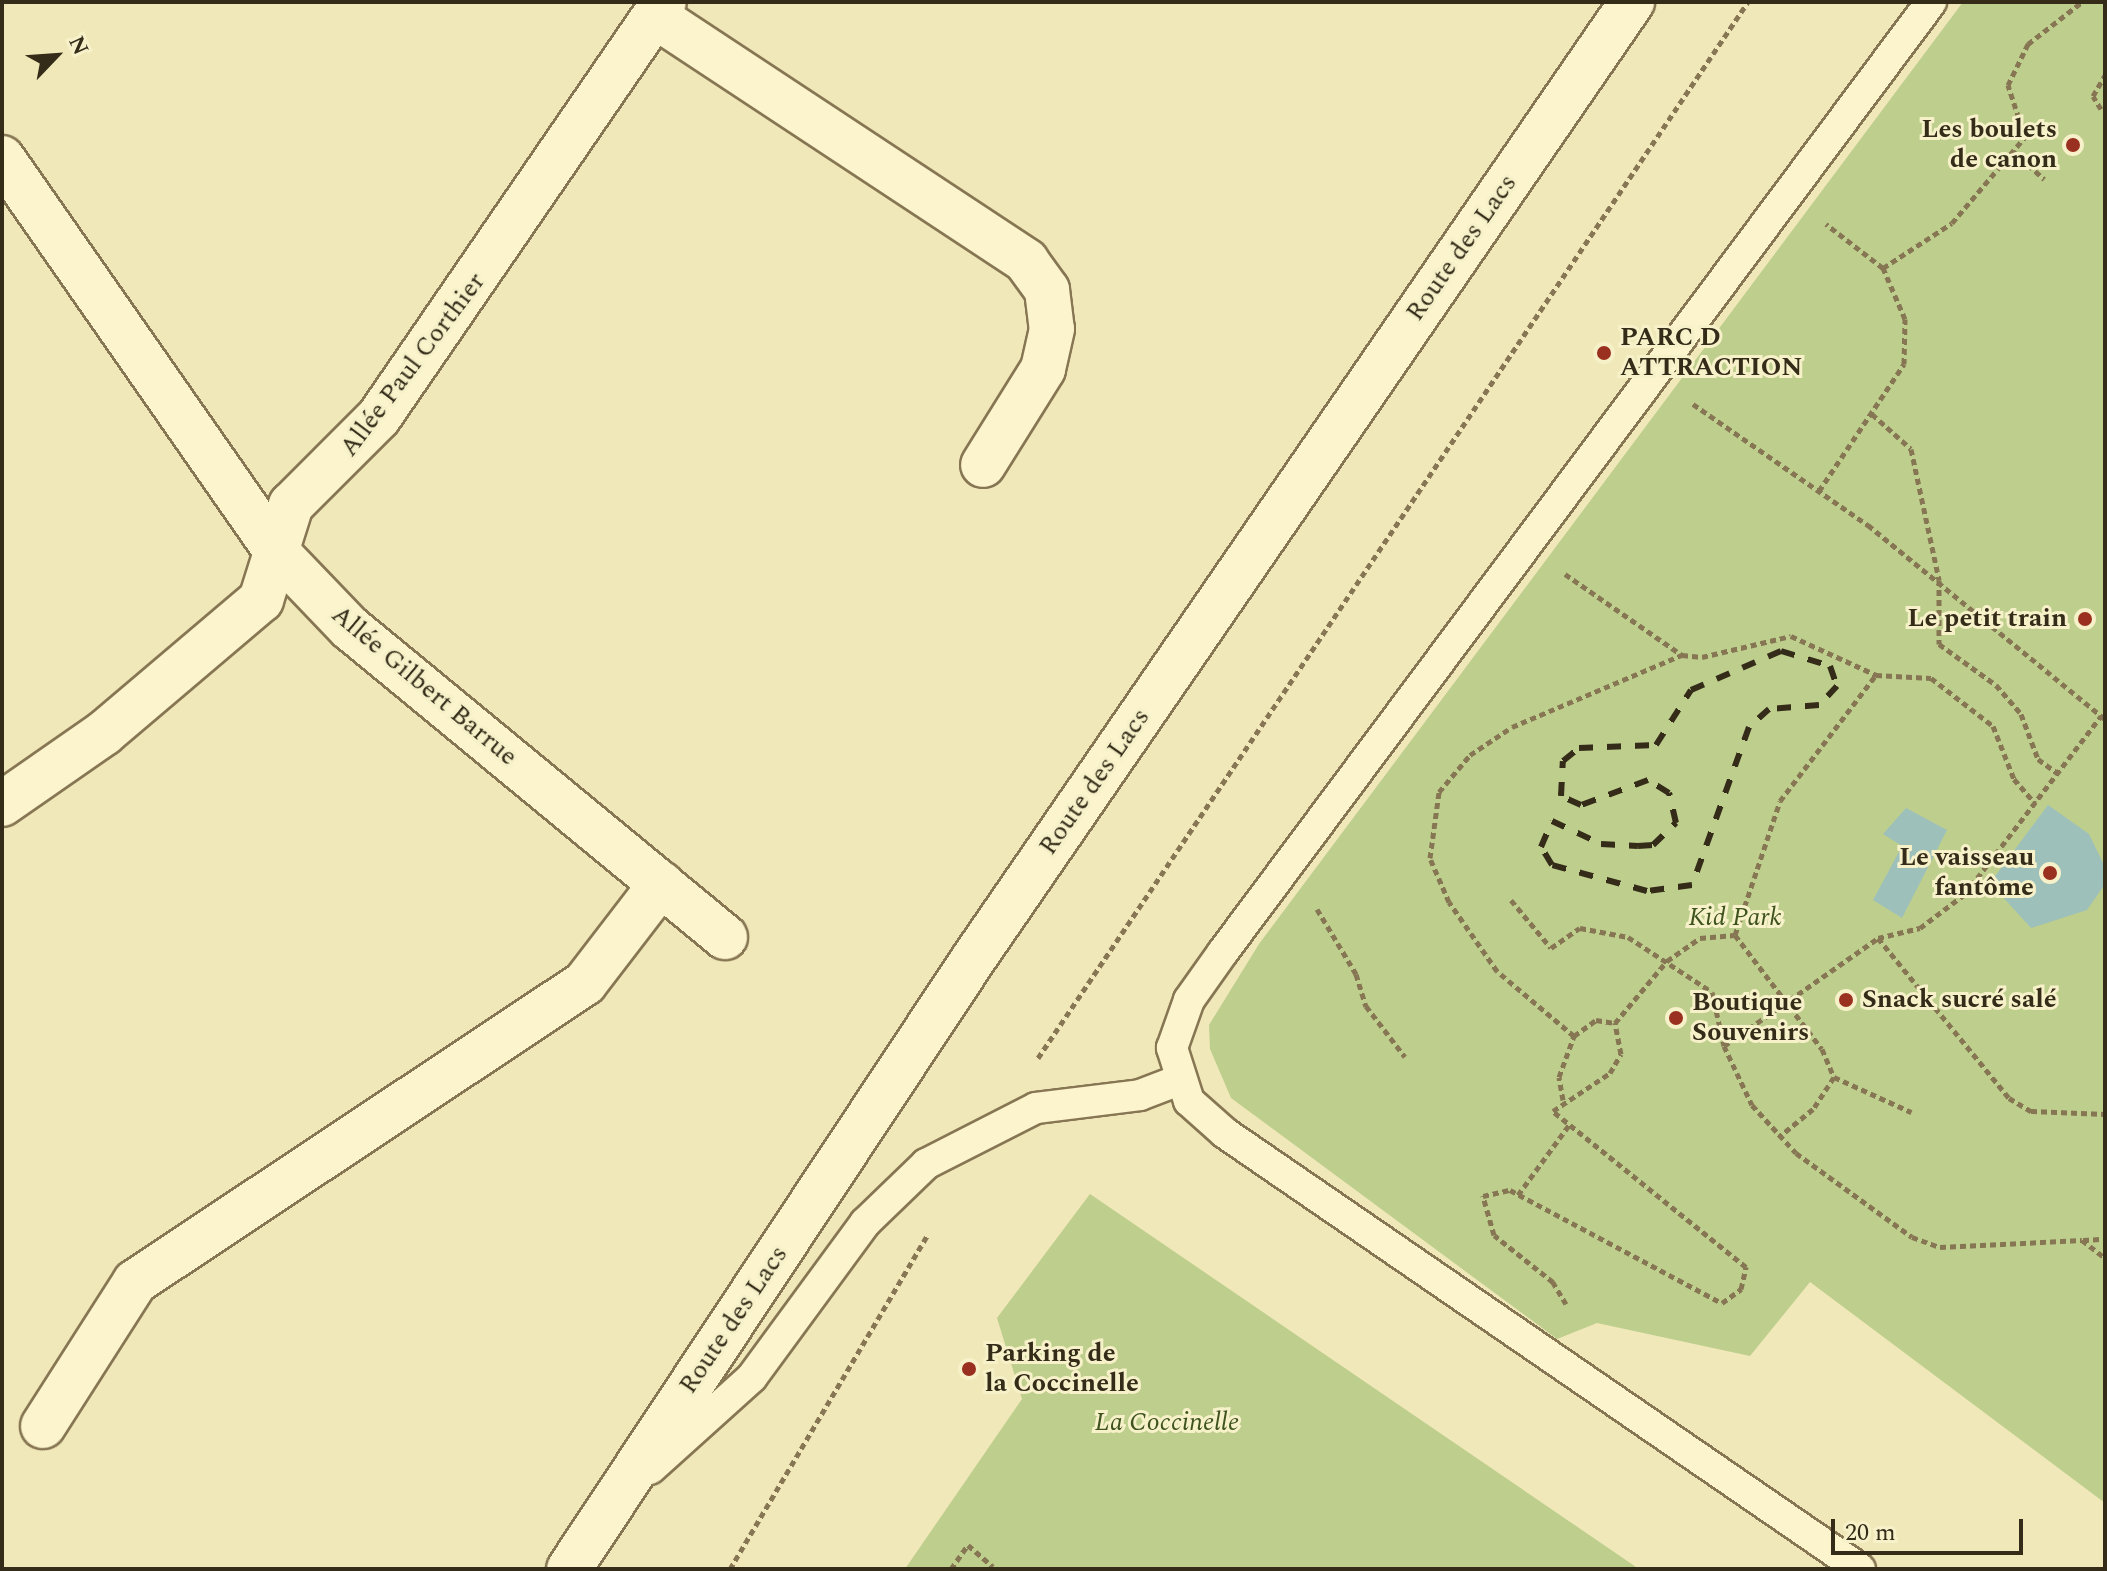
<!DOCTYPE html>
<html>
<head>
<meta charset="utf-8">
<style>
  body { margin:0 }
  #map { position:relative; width:2107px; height:1571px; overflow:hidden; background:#f0e8b9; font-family:Spectral,serif }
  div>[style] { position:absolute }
  .green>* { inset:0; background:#bdce8d }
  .water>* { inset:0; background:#9ec0bb }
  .path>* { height:5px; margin-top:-2.5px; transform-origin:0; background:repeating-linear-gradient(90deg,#877653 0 6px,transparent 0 10px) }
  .roads { filter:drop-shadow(2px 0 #877653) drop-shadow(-2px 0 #877653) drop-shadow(0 2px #877653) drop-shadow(0 -2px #877653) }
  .lane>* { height:30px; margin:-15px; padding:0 15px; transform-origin:15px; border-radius:15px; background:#fbf4cc }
  .street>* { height:44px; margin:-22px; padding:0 22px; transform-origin:22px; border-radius:22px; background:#fbf4cc }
  .secondary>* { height:44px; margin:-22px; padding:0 22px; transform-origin:22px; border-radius:22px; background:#fbf4cc }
  .rail>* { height:6px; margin-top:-3px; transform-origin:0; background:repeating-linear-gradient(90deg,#352b19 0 14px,transparent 0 28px) }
  .dots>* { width:22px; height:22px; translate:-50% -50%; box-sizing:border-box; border:4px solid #f7f1c9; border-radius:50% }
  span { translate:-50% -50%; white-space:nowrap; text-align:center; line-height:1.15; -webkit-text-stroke:6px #f7f1c9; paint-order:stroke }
  .poi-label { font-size:26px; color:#352b19; font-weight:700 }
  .right { translate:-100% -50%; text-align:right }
  .left { translate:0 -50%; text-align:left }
  .street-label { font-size:26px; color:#352b19 }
  .park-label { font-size:26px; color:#3e531e; font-style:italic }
  .frame { position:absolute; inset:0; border:4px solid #352b19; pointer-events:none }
  .north { position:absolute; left:16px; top:16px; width:80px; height:80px; -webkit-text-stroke:6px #f7f1c9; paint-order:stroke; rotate:65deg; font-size:22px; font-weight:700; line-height:32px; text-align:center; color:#352b19 }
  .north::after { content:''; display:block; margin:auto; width:28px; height:36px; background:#352b19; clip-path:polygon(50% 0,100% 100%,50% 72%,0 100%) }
  .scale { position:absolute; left:1831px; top:1519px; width:192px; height:36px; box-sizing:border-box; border:4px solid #352b19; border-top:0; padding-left:10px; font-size:24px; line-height:28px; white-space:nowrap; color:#352b19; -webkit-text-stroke:6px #f7f1c9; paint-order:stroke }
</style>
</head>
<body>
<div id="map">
  <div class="green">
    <div style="clip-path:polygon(1963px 2px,2105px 2px,2105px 1503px,1810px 1282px,1750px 1356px,1597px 1323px,1557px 1339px,1231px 1098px,1210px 1049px,1209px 1025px,1259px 944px)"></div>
    <div style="clip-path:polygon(1090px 1194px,1639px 1569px,905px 1569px,1022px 1399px,997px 1318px)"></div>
  </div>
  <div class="water">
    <div style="clip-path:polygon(2048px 805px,2089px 834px,2103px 863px,2103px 887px,2087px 910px,2031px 928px,1990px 883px)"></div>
    <div style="clip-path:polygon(1906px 808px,1947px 830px,1902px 918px,1873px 900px,1902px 846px,1883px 834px)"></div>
  </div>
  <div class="path">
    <div style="left:2101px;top:109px;width:15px;rotate:-122deg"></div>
    <div style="left:2093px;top:96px;width:24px;rotate:-60deg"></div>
    <div style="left:2013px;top:151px;width:42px;rotate:42.1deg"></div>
    <div style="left:1883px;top:268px;width:82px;rotate:-33.1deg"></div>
    <div style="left:1952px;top:223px;width:113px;rotate:-49.7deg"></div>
    <div style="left:2025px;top:137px;width:55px;rotate:-108.1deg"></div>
    <div style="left:2008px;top:85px;width:46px;rotate:-64deg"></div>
    <div style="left:2028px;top:44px;width:68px;rotate:-37.9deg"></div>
    <div style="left:1693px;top:404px;width:213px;rotate:34.7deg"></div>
    <div style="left:1868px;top:525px;width:306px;rotate:39.3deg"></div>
    <div style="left:1872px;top:414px;width:52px;rotate:41.9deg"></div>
    <div style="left:1911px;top:449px;width:134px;rotate:77.9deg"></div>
    <div style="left:1939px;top:580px;width:64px;rotate:90deg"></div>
    <div style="left:1939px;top:644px;width:70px;rotate:35.7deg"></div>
    <div style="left:1996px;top:685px;width:38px;rotate:49deg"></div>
    <div style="left:2021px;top:714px;width:48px;rotate:69.3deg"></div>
    <div style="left:2038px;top:759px;width:24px;rotate:36deg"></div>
    <div style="left:1819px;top:491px;width:153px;rotate:-56.2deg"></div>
    <div style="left:1904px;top:364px;width:45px;rotate:-88.7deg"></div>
    <div style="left:1905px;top:319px;width:56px;rotate:-113.3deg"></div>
    <div style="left:1883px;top:268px;width:72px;rotate:-142.3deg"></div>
    <div style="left:1565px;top:574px;width:142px;rotate:34.7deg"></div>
    <div style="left:1682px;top:655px;width:20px;rotate:6deg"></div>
    <div style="left:1702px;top:657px;width:91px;rotate:-13.3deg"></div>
    <div style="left:1791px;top:636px;width:94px;rotate:24.6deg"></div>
    <div style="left:1876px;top:675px;width:55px;rotate:3.1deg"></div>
    <div style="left:1931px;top:678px;width:78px;rotate:37.7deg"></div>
    <div style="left:1993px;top:726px;width:57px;rotate:68.4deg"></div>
    <div style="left:2014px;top:779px;width:32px;rotate:49deg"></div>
    <div style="left:1511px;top:900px;width:62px;rotate:50.2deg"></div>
    <div style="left:1551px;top:948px;width:35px;rotate:-35deg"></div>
    <div style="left:1580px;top:928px;width:49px;rotate:10.6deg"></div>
    <div style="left:1628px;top:937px;width:100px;rotate:33.2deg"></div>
    <div style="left:1712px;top:992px;width:55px;rotate:77.5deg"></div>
    <div style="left:1724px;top:1046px;width:65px;rotate:64.6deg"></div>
    <div style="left:1752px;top:1105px;width:65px;rotate:47.5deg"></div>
    <div style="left:1796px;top:1153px;width:143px;rotate:35.9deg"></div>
    <div style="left:1912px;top:1237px;width:30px;rotate:20deg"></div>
    <div style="left:1940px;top:1247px;width:142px;rotate:-2.8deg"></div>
    <div style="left:2082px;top:1240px;width:29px;rotate:38deg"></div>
    <div style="left:1317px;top:909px;width:76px;rotate:59deg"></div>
    <div style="left:1356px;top:974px;width:34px;rotate:73deg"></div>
    <div style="left:1366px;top:1006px;width:64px;rotate:52.6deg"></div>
    <div style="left:1735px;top:935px;width:141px;rotate:-71.4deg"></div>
    <div style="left:1780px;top:801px;width:158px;rotate:-52.7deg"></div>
    <div style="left:1878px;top:938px;width:43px;rotate:-13.4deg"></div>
    <div style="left:1920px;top:928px;width:56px;rotate:-37.1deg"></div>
    <div style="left:1965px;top:894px;width:224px;rotate:-52.6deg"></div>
    <div style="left:1615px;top:1023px;width:81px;rotate:-50deg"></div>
    <div style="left:1667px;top:961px;width:40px;rotate:-34.9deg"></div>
    <div style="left:1700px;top:938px;width:35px;rotate:-5deg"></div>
    <div style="left:1735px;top:935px;width:143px;rotate:52.7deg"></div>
    <div style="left:1822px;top:1049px;width:30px;rotate:67deg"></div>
    <div style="left:1834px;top:1077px;width:38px;rotate:123deg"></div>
    <div style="left:1813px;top:1109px;width:43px;rotate:140.7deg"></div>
    <div style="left:1574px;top:1036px;width:101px;rotate:-139.8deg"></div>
    <div style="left:1497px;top:971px;width:84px;rotate:-124.8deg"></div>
    <div style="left:1449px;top:902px;width:48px;rotate:-113.4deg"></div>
    <div style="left:1430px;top:858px;width:67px;rotate:-82.2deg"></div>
    <div style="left:1439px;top:792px;width:48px;rotate:-50deg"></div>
    <div style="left:1470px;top:755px;width:50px;rotate:-33.7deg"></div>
    <div style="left:1512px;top:727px;width:185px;rotate:-23deg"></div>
    <div style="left:1724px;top:1046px;width:188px;rotate:-35deg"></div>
    <div style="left:1878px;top:938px;width:207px;rotate:50.7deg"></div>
    <div style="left:2009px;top:1098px;width:26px;rotate:31deg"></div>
    <div style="left:2031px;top:1111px;width:74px;rotate:2.3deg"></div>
    <div style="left:1038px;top:1058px;width:1272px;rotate:-56.09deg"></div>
    <div style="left:1834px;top:1077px;width:85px;rotate:24.4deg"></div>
    <div style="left:1563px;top:1100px;width:23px;rotate:-100deg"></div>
    <div style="left:1559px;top:1077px;width:44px;rotate:-69.9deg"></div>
    <div style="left:1574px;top:1036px;width:27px;rotate:-36deg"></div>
    <div style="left:1596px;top:1020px;width:19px;rotate:9deg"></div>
    <div style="left:1518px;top:1195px;width:87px;rotate:-53.9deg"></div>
    <div style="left:2083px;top:1240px;width:22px;rotate:-3deg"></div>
    <div style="left:1566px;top:1304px;width:26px;rotate:-121deg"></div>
    <div style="left:1553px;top:1282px;width:75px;rotate:-141.5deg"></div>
    <div style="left:1494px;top:1235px;width:41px;rotate:-105.8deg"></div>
    <div style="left:1483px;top:1196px;width:28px;rotate:-13deg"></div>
    <div style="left:1510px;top:1190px;width:240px;rotate:28.1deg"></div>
    <div style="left:1722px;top:1303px;width:24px;rotate:-36deg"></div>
    <div style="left:1741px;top:1289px;width:23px;rotate:-77deg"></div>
    <div style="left:1746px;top:1267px;width:248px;rotate:-141.1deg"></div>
    <div style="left:1553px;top:1111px;width:69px;rotate:-33.7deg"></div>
    <div style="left:1610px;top:1073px;width:22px;rotate:-60deg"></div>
    <div style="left:1621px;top:1054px;width:32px;rotate:-101deg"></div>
    <div style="left:730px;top:1569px;width:387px;rotate:-59.4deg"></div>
    <div style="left:951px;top:1569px;width:29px;rotate:-55deg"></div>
    <div style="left:968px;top:1545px;width:33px;rotate:41deg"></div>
  </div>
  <div class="roads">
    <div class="lane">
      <div style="left:650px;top:1469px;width:137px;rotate:-42deg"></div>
      <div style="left:752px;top:1377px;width:191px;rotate:-53.7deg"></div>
      <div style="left:865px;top:1223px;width:85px;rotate:-44deg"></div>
      <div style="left:926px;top:1164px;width:123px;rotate:-27deg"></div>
      <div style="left:1036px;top:1108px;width:105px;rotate:-7.1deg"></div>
      <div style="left:1140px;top:1095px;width:42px;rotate:-21deg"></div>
      <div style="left:1860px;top:1569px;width:770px;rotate:-145.53deg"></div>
      <div style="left:1225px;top:1133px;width:48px;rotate:-138.4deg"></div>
      <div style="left:1189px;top:1101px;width:56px;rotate:-107.8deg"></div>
      <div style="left:1172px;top:1048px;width:51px;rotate:-70.5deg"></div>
      <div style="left:1189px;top:1000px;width:59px;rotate:-54.7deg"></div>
      <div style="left:1223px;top:952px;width:1185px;rotate:-53.3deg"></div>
    </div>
    <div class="street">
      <div style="left:655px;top:16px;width:445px;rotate:33.4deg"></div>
      <div style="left:1026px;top:261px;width:36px;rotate:54deg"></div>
      <div style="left:1047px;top:290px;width:39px;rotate:83deg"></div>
      <div style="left:1052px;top:329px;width:41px;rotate:102.7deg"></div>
      <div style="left:1043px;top:369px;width:113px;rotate:122deg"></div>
      <div style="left:2px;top:158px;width:480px;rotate:55.1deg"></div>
      <div style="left:277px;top:552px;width:105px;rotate:46.2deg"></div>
      <div style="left:350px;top:628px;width:486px;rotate:39.5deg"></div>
      <div style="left:2px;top:804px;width:124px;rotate:-34.8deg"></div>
      <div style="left:104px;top:733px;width:206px;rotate:-40.3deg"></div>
      <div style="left:261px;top:600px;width:100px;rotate:-72.5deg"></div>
      <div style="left:291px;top:505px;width:124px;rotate:-45deg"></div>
      <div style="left:379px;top:417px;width:503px;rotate:-55.52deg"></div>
      <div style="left:43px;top:1426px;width:171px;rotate:-57.4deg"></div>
      <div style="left:135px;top:1282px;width:540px;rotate:-33.6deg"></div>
      <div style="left:585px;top:983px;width:125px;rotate:-52.5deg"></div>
    </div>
    <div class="secondary">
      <div style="left:569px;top:1569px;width:733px;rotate:-56.46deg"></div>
      <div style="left:974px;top:958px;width:1161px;rotate:-55.46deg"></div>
    </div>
  </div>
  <div class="rail">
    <div style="left:1781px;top:651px;width:51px;rotate:17deg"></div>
    <div style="left:1830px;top:666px;width:21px;rotate:71deg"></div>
    <div style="left:1837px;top:686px;width:26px;rotate:133deg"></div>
    <div style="left:1819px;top:705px;width:50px;rotate:175.4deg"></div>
    <div style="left:1769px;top:709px;width:27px;rotate:138deg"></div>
    <div style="left:1749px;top:727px;width:168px;rotate:109.8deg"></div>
    <div style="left:1692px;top:885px;width:45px;rotate:172.4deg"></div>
    <div style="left:1647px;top:891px;width:98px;rotate:-164.7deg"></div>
    <div style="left:1552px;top:865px;width:21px;rotate:-121deg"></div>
    <div style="left:1541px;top:847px;width:28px;rotate:-67deg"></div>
    <div style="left:1552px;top:821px;width:54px;rotate:25.1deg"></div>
    <div style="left:1601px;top:844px;width:37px;rotate:3deg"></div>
    <div style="left:1638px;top:846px;width:15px;rotate:-4deg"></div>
    <div style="left:1653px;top:845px;width:32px;rotate:-44deg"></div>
    <div style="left:1676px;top:823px;width:31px;rotate:-103deg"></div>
    <div style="left:1669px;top:793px;width:25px;rotate:-148deg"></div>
    <div style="left:1648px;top:780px;width:72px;rotate:159.5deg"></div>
    <div style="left:1581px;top:805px;width:22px;rotate:-156deg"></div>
    <div style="left:1561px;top:796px;width:35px;rotate:-87deg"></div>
    <div style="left:1563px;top:761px;width:21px;rotate:-39deg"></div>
    <div style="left:1579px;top:748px;width:77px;rotate:-2.2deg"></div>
    <div style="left:1656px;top:745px;width:65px;rotate:-57.5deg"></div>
    <div style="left:1691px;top:690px;width:98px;rotate:-23.4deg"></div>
  </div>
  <div class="dots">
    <div style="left:2073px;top:145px;background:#9a301f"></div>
    <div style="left:1604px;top:353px;background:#9a301f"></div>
    <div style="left:2085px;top:619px;background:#9a301f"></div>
    <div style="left:2050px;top:873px;background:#9a301f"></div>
    <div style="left:1846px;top:1000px;background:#9a301f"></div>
    <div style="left:1676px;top:1018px;background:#9a301f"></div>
    <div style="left:969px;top:1369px;background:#9a301f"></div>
  </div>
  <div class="poi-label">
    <span class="right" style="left:2057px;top:145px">Les boulets<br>de canon</span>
    <span class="left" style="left:1620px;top:353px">PARC D<br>ATTRACTION</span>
    <span class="right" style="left:2067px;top:619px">Le petit train</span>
    <span class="right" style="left:2034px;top:873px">Le vaisseau<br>fantôme</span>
    <span class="left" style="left:1862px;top:1000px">Snack sucré salé</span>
    <span class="left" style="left:1692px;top:1018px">Boutique<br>Souvenirs</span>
    <span class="left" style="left:985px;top:1369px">Parking de<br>la Coccinelle</span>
  </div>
  <div class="street-label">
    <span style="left:1462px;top:248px;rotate:-55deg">Route des Lacs</span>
    <span style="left:413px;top:365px;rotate:-53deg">Allée Paul Corthier</span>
    <span style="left:424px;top:686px;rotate:40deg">Allée Gilbert Barrue</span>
    <span style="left:1095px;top:782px;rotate:-55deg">Route des Lacs</span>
    <span style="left:734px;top:1320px;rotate:-56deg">Route des Lacs</span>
  </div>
  <div class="park-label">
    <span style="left:1735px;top:918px">Kid Park</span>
    <span style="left:1167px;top:1423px">La Coccinelle</span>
  </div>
  <div class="frame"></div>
  <div class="north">N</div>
  <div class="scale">20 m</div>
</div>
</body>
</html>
